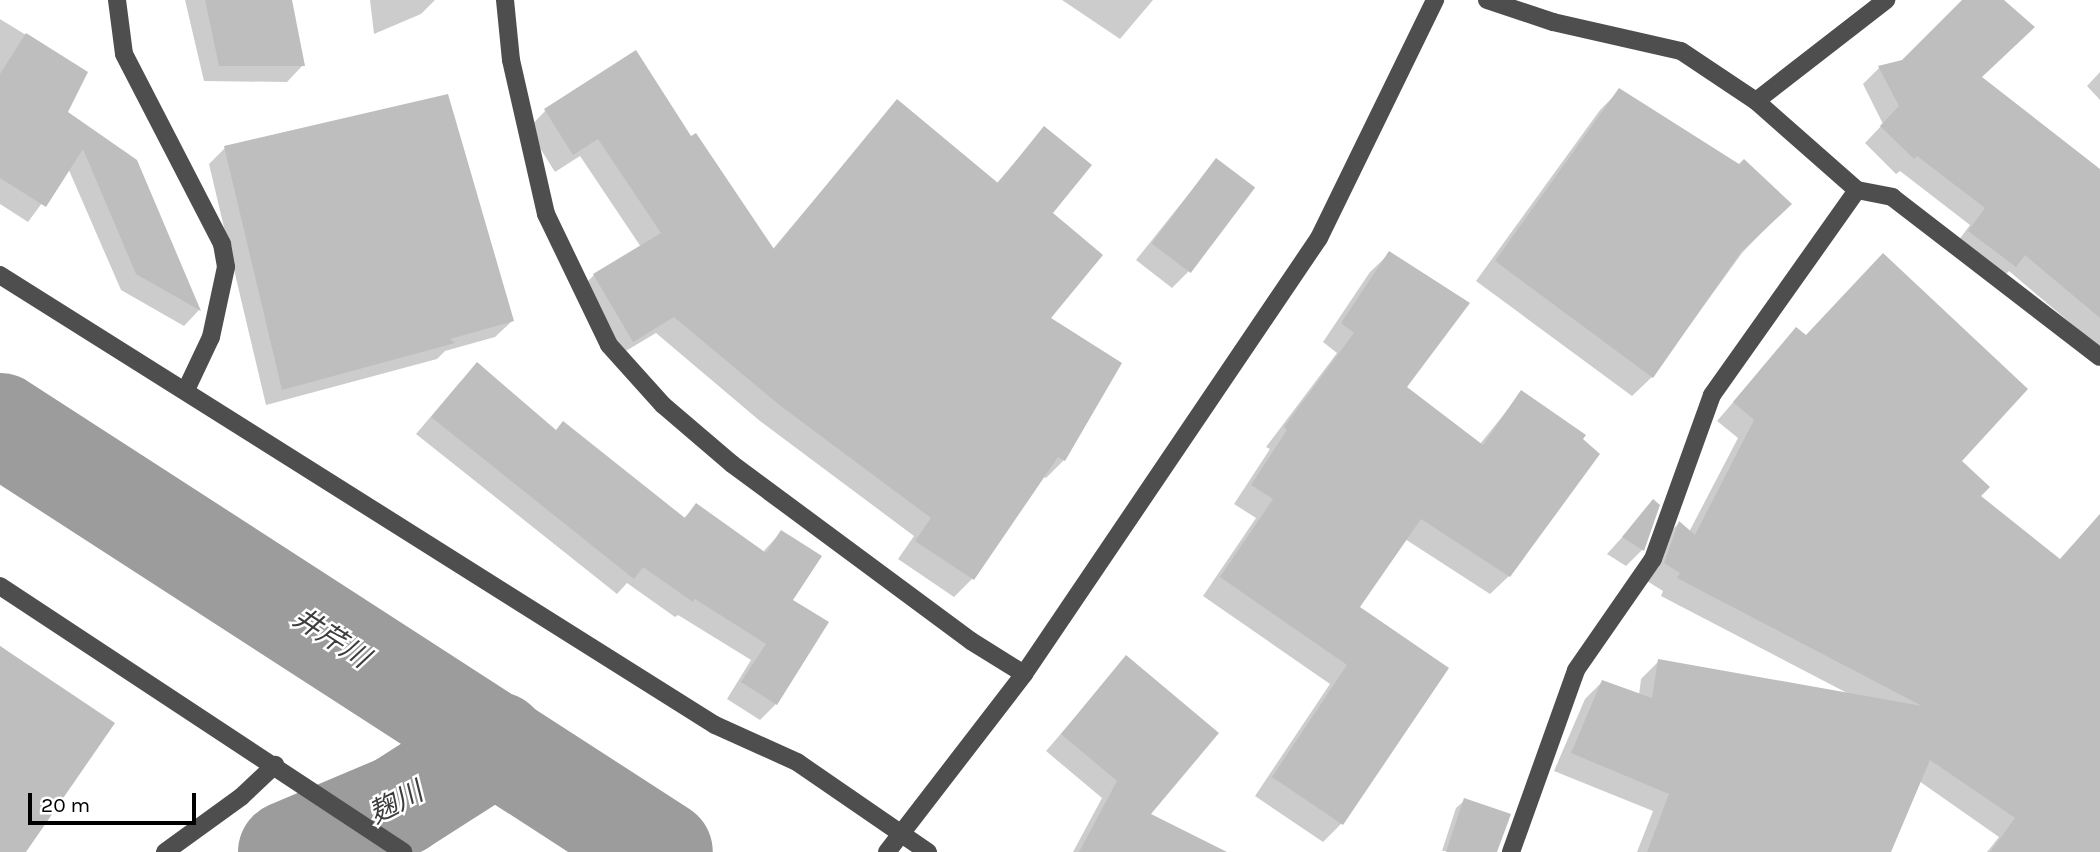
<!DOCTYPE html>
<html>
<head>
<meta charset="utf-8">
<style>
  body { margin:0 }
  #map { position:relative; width:2100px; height:852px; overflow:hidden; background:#fff; font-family:Karla,"Noto Sans JP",sans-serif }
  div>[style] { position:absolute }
  .shadow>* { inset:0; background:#0003 }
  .river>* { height:102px; margin:-51px; padding:0 51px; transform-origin:51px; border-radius:51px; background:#9c9c9c }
  .building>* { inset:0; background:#bebebe; transform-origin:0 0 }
  .minor>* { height:18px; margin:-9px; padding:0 9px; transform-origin:9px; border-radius:9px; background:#4e4e4e }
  span { translate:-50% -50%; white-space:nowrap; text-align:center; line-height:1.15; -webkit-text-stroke:5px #fff; paint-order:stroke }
  .water-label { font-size:28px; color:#3d3d3d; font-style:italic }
  .scale { position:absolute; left:28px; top:793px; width:168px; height:32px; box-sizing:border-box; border:4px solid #000; border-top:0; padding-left:9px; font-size:21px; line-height:24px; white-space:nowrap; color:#000; -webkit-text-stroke:5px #fff; paint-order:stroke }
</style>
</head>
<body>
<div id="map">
  <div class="shadow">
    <div style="clip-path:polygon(185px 0,290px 0,303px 65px,287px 82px,204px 81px)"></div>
    <div style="clip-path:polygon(370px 0,435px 0,421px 14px,374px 34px)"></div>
    <div style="clip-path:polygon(1062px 0,1153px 0,1120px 39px)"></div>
    <div style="clip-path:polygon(1965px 0,2002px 0,1979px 78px,2100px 171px,2100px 348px,2009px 271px,1998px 282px,1953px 248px,1970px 225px,1900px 171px,1896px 174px,1865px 143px,1883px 124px,1863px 84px,1879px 68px,1902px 62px)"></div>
    <div style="clip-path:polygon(0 19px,86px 72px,66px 113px,136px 161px,199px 310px,184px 326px,121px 290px,68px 168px,28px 222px,0 204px)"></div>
    <div style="clip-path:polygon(2100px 72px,2100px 100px,2087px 86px)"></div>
    <div style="clip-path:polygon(1619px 91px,1789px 204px,1742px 253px,1652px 377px,1632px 396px,1476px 281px,1600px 110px)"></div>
    <div style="clip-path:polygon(897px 101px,996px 184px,1044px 129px,1050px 213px,1048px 318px,1120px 363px,1064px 460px,1046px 478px,1042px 476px,972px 579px,954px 597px,898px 559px,914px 536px,760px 421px,656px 333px,614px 358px,576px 293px,594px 275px,641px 247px,580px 156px,555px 172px,528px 129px,545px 111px,690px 138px,772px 250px)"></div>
    <div style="clip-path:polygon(225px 148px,512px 321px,495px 337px,445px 351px,437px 359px,266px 405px,209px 164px)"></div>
    <div style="clip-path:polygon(1216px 160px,1188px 272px,1172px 288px,1136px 260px)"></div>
    <div style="clip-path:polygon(1389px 254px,1404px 388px,1480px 444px,1522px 392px,1509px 576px,1490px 594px,1405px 539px,1358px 607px,1342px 823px,1323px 842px,1255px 796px,1330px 684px,1203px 596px,1256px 518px,1234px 504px,1270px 449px,1266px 447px,1337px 353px,1323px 342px,1370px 272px)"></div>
    <div style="clip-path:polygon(1796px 329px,1959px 461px,1978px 496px,2059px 561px,2100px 514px,2100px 852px,1987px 852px,1999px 837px,1919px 781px,1889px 852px,1637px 852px,1653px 811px,1554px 771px,1585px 699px,1602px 682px,1639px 695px,1641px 679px,1659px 661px,1849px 694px,1661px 596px,1663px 591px,1647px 581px,1662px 540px,1679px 523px,1689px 532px,1738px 438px,1717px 421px)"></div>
    <div style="clip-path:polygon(461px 381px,555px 431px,683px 519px,697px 505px,762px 553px,781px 532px,791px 601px,776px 704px,760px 720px,727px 699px,751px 660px,678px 615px,675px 617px,627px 583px,617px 594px,416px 434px)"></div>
    <div style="clip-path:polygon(1654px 502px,1658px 506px,1642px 550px,1626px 566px,1607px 554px)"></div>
    <div style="clip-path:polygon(0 646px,112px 724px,24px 852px,0 852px)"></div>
    <div style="clip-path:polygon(1127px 657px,1149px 814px,1223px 852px,1073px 852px,1102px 798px,1046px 751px)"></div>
    <div style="clip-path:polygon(1465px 800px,1495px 852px,1442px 851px,1456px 808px)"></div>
  </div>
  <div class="river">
    <div style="left:0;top:424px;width:788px;rotate:32.88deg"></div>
    <div style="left:289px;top:852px;width:121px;rotate:-22.9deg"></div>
    <div style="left:400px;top:805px;width:115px;rotate:-32.6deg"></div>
  </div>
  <div class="building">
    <div style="clip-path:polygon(205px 0,292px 0,305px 66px,219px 66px)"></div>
    <div style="clip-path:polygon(1962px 0,2004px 0,2035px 27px,1982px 77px,2100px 169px,2100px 318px,2025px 255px,2016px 267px,1968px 231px,1985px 208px,1917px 156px,1914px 159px,1880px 126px,1899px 106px,1878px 66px,1902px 60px)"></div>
    <div style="clip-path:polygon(26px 33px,88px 72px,68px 112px,137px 160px,201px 311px,136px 274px,83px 149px,46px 207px,0 178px,0 74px)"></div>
    <div style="clip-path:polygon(636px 50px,691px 136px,696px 133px,774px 249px,897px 99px,998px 183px,1044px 126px,1092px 165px,1053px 213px,1103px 255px,1051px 318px,1122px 363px,1065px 461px,1058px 457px,974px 580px,915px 541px,931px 518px,778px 404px,674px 317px,633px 342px,593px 274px,661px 233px,598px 139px,573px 155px,544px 109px)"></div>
    <div style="clip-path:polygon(1619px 88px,1739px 164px,1744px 159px,1792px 204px,1741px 252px,1653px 378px,1495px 261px)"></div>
    <div style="clip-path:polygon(448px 94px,514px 321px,450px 339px,455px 343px,282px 390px,224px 146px)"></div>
    <div style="left:1216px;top:158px;width:49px;height:107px;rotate:37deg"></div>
    <div style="clip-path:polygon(1389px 251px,1470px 303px,1407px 387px,1483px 445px,1521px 390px,1586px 435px,1583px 439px,1600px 454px,1510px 577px,1421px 519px,1360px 607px,1449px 668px,1343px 825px,1272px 777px,1347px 665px,1220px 577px,1273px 499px,1251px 485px,1287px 430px,1284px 427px,1354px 333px,1341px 323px)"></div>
    <div style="clip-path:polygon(1883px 253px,2028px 389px,1962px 461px,1990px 487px,1981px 496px,2060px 559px,2100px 514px,2100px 852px,1990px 852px,2015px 818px,1930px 760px,1891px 852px,1647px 852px,1669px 794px,1571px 753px,1602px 680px,1652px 698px,1658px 659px,1922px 706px,1677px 578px,1680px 573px,1664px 563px,1679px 521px,1695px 535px,1754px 420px,1733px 402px,1796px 327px,1806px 335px)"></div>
    <div style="clip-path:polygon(477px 362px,556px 430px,563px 421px,685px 518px,696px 503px,766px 553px,781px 530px,822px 556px,793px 600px,829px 622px,777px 705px,741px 682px,766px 644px,695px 599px,693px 602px,643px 567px,634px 579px,431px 417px)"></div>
    <div style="clip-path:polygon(1653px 499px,1660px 505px,1644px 551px,1622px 537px)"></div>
    <div style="clip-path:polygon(0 646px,115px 723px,26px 852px,0 852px)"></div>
    <div style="clip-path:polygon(1126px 655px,1219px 733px,1151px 814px,1227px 852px,1079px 852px,1117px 781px,1061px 734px)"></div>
    <div style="clip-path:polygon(1464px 798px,1511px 814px,1497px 852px,1446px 852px)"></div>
  </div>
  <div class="minor">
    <div style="left:117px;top:0;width:54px;rotate:82.6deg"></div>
    <div style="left:124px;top:54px;width:214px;rotate:62.7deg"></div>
    <div style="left:222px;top:244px;width:23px;rotate:80deg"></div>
    <div style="left:226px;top:267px;width:72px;rotate:102.1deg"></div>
    <div style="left:211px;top:337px;width:59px;rotate:115.3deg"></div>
    <div style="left:505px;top:0;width:60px;rotate:84.3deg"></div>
    <div style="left:511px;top:60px;width:158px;rotate:77.2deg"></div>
    <div style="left:546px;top:214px;width:145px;rotate:64.3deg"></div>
    <div style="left:609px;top:345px;width:81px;rotate:48deg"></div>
    <div style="left:663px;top:405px;width:91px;rotate:40.5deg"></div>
    <div style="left:732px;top:464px;width:297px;rotate:36.5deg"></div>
    <div style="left:971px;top:641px;width:62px;rotate:31.9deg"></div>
    <div style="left:1487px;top:0;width:70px;rotate:18.4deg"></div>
    <div style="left:1553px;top:22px;width:131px;rotate:12.8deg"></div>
    <div style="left:1681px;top:51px;width:90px;rotate:33.7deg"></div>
    <div style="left:1756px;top:101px;width:135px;rotate:41.4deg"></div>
    <div style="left:1857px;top:190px;width:36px;rotate:11deg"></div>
    <div style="left:1892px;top:197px;width:262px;rotate:37.6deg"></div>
    <div style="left:1756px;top:101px;width:165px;rotate:-37.8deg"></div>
    <div style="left:0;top:275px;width:845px;rotate:32.19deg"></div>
    <div style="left:715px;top:725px;width:90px;rotate:24.3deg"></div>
    <div style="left:797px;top:762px;width:159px;rotate:34.5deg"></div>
    <div style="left:0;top:586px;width:483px;rotate:33.4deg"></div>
    <div style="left:165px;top:852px;width:94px;rotate:-35.9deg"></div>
    <div style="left:241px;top:797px;width:47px;rotate:-43.3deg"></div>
    <div style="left:887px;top:852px;width:225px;rotate:-52.4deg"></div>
    <div style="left:1024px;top:674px;width:526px;rotate:-55.92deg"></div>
    <div style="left:1319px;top:238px;width:265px;rotate:-64deg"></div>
    <div style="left:1511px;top:852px;width:193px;rotate:-70.3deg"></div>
    <div style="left:1576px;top:670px;width:135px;rotate:-55.3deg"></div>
    <div style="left:1653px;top:559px;width:174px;rotate:-70.2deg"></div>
    <div style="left:1712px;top:395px;width:251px;rotate:-54.7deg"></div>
  </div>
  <div class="water-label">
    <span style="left:331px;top:638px;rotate:33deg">井芹川</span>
    <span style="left:396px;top:803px;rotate:-28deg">麹川</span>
  </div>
  <div class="scale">20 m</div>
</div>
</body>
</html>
